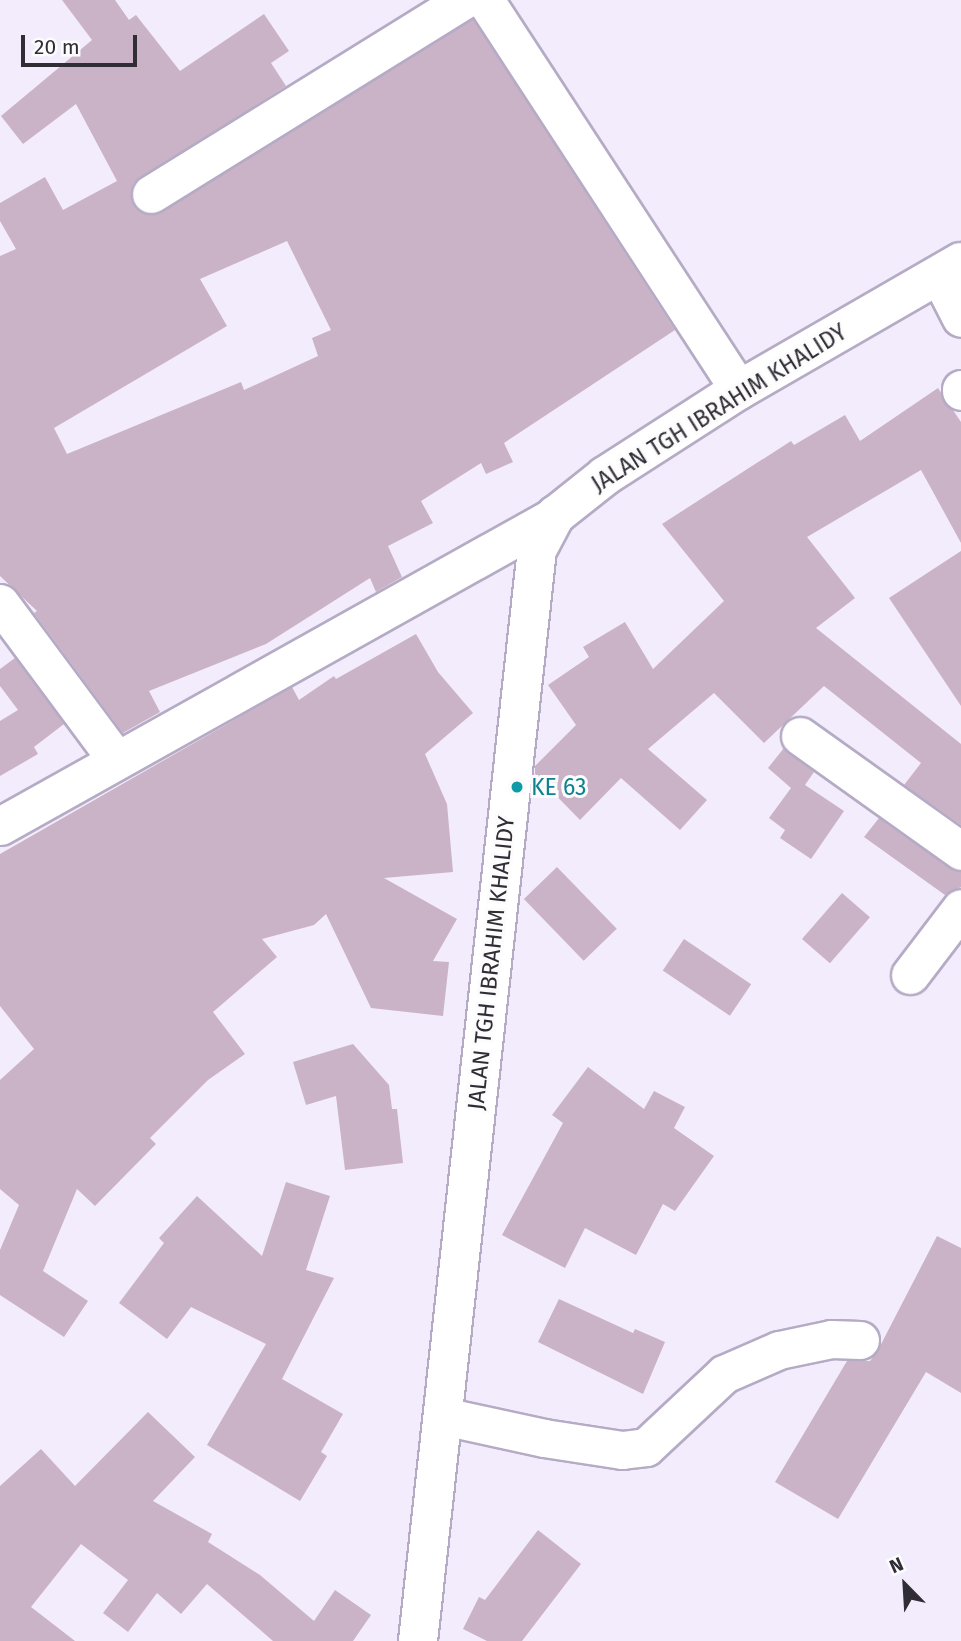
<!DOCTYPE html>
<html>
<head>
<meta charset="utf-8">
<style>
  body { margin:0 }
  #map { position:relative; width:961px; height:1641px; overflow:hidden; background:#f2ecfc; font-family:"Fira Sans",sans-serif }
  div>[style] { position:absolute }
  .building>* { inset:0; background:#cbb3c7; transform-origin:0 0 }
  .roads { filter:drop-shadow(2px 0 #b5abc5) drop-shadow(-2px 0 #b5abc5) drop-shadow(0 2px #b5abc5) drop-shadow(0 -2px #b5abc5) }
  .minor>* { height:37px; margin:-18.5px; padding:0 18.5px; transform-origin:18.5px; border-radius:18.5px; background:#fff }
  .major>* { height:38px; margin:-19px; padding:0 19px; transform-origin:19px; border-radius:19px; background:#fff }
  .dots>* { width:19px; height:19px; translate:-50% -50%; box-sizing:border-box; border:4px solid #fcfcfc; border-radius:50% }
  span { translate:-50% -50%; white-space:nowrap; text-align:center; line-height:1.15; -webkit-text-stroke:6px #fcfcfc; paint-order:stroke }
  .street-label { font-size:23px; color:#312d37 }
  .culture-label { font-size:23px; color:#0d838f }
  .left { translate:0 -50%; text-align:left }
  .north { position:absolute; left:870px; top:1550px; width:70px; height:70px; -webkit-text-stroke:5px #fcfcfc; paint-order:stroke; rotate:336deg; font-size:19px; font-weight:700; line-height:28px; text-align:center; color:#312d37 }
  .north::after { content:''; display:block; margin:auto; width:24px; height:32px; background:#312d37; clip-path:polygon(50% 0,100% 100%,50% 72%,0 100%) }
  .scale { position:absolute; left:21px; top:35px; width:116px; height:32px; box-sizing:border-box; border:4px solid #312d37; border-top:0; padding-left:9px; font-size:21px; line-height:24px; white-space:nowrap; color:#312d37; -webkit-text-stroke:5px #fcfcfc; paint-order:stroke }
</style>
</head>
<body>
<div id="map">
  <div class="building">
    <div style="clip-path:polygon(evenodd,62px 0,115px 0,129px 20px,136px 15px,180px 71px,264px 14px,289px 51px,271px 63px,286px 86px,133px 184px,133px 204px,151px 215px,473px 19px,675px 330px,504px 443px,513px 462px,486px 474px,481px 463px,421px 501px,433px 523px,388px 546px,402px 577px,376px 592px,370px 578px,266px 644px,149px 691px,160px 712px,123px 733px,34px 613px,37px 611px,0 576px,0 256px,16px 249px,0 221px,0 203px,45px 177px,63px 210px,117px 181px,76px 104px,23px 144px,1px 116px,92px 40px,62px 0,287px 241px,331px 330px,312px 338px,318px 356px,244px 390px,241px 382px,67px 454px,54px 428px,227px 326px,200px 279px,287px 241px)"></div>
    <div style="clip-path:polygon(938px 388px,961px 422px,961px 543px,921px 470px,807px 537px,855px 598px,816px 628px,961px 744px,961px 825px,904px 785px,921px 763px,824px 686px,764px 743px,714px 693px,648px 749px,707px 800px,680px 830px,621px 778px,580px 820px,535px 774px,535px 766px,576px 725px,548px 685px,589px 657px,583px 647px,625px 622px,653px 669px,724px 601px,662px 524px,791px 441px,794px 445px,845px 415px,860px 441px)"></div>
    <div style="clip-path:polygon(961px 551px,961px 706px,889px 598px)"></div>
    <div style="clip-path:polygon(416px 634px,438px 672px,473px 713px,425px 754px,447px 804px,453px 872px,384px 878px,457px 919px,433px 961px,449px 962px,443px 1016px,371px 1008px,326px 914px,314px 925px,262px 939px,277px 957px,213px 1012px,245px 1054px,208px 1080px,150px 1138px,156px 1144px,95px 1206px,77px 1189px,43px 1271px,88px 1301px,64px 1337px,0 1295px,0 1250px,19px 1205px,0 1189px,0 1080px,34px 1049px,0 1006px,0 854px,292px 687px,299px 700px,334px 676px,336px 679px)"></div>
    <div style="clip-path:polygon(15px 658px,64px 724px,34px 747px,38px 754px,0 776px,0 721px,18px 710px,0 686px,0 669px)"></div>
    <div style="clip-path:polygon(784px 748px,814px 772px,805px 785px,844px 811px,811px 859px,780px 838px,785px 830px,769px 818px,791px 788px,768px 768px)"></div>
    <div style="clip-path:polygon(879px 818px,949px 868px,961px 872px,961px 887px,945px 895px,864px 837px)"></div>
    <div style="left:557px;top:867px;width:86px;height:46px;rotate:46deg"></div>
    <div style="left:842px;top:893px;width:37px;height:61px;rotate:41deg"></div>
    <div style="left:684px;top:939px;width:81px;height:38px;rotate:34deg"></div>
    <div style="clip-path:polygon(353px 1044px,389px 1085px,392px 1109px,397px 1109px,403px 1163px,345px 1170px,336px 1096px,306px 1105px,293px 1062px)"></div>
    <div style="clip-path:polygon(588px 1067px,644px 1109px,654px 1091px,685px 1107px,674px 1128px,714px 1156px,675px 1211px,663px 1204px,636px 1255px,585px 1228px,565px 1268px,502px 1235px,563px 1123px,552px 1115px)"></div>
    <div style="clip-path:polygon(286px 1182px,330px 1196px,306px 1270px,334px 1278px,282px 1379px,343px 1414px,321px 1452px,327px 1456px,300px 1501px,207px 1445px,266px 1344px,191px 1307px,167px 1339px,119px 1303px,164px 1243px,159px 1238px,197px 1196px,262px 1256px)"></div>
    <div style="clip-path:polygon(937px 1236px,961px 1248px,961px 1393px,926px 1372px,838px 1519px,775px 1482px,847px 1361px,870px 1361px,877px 1352px)"></div>
    <div style="clip-path:polygon(559px 1299px,633px 1333px,635px 1329px,665px 1342px,643px 1394px,538px 1342px)"></div>
    <div style="clip-path:polygon(148px 1412px,195px 1457px,153px 1501px,212px 1534px,208px 1542px,260px 1575px,314px 1621px,335px 1590px,371px 1615px,353px 1641px,273px 1641px,207px 1584px,181px 1614px,157px 1593px,128px 1632px,103px 1613px,128px 1580px,81px 1544px,31px 1607px,75px 1641px,0 1641px,0 1486px,41px 1449px,75px 1486px)"></div>
    <div style="clip-path:polygon(538px 1530px,581px 1564px,522px 1641px,487px 1641px,463px 1629px,479px 1597px,485px 1600px)"></div>
  </div>
  <div class="roads">
    <div class="minor">
      <div style="left:485px;top:0;width:465px;rotate:56.9deg"></div>
      <div style="left:151px;top:194px;width:368px;rotate:-31.8deg"></div>
      <div style="left:939px;top:275px;width:48px;rotate:62.9deg"></div>
      <div style="left:961px;top:389px;width:2px;rotate:90deg"></div>
      <div style="left:0;top:603px;width:194px;rotate:53.4deg"></div>
      <div style="left:800px;top:736px;width:198px;rotate:35.5deg"></div>
      <div style="left:0;top:826px;width:637px;rotate:-29.22deg"></div>
      <div style="left:910px;top:975px;width:84px;rotate:-52.7deg"></div>
      <div style="left:443px;top:1416px;width:103px;rotate:12.3deg"></div>
      <div style="left:544px;top:1438px;width:79px;rotate:8.7deg"></div>
      <div style="left:622px;top:1450px;width:24px;rotate:-7deg"></div>
      <div style="left:646px;top:1447px;width:107px;rotate:-43.1deg"></div>
      <div style="left:724px;top:1374px;width:60px;rotate:-23.6deg"></div>
      <div style="left:779px;top:1350px;width:53px;rotate:-11.9deg"></div>
      <div style="left:831px;top:1339px;width:29px;rotate:2deg"></div>
    </div>
    <div class="major">
      <div style="left:418px;top:1641px;width:1097px;rotate:-83.78deg"></div>
      <div style="left:537px;top:550px;width:40px;rotate:-62deg"></div>
      <div style="left:556px;top:515px;width:63px;rotate:-38.5deg"></div>
      <div style="left:605px;top:476px;width:159px;rotate:-32.7deg"></div>
      <div style="left:739px;top:390px;width:256px;rotate:-30deg"></div>
    </div>
  </div>
  <div class="dots">
    <div style="left:517px;top:787px;background:#0f9aa8"></div>
  </div>
  <div class="street-label">
    <span style="left:719px;top:408px;rotate:-32deg">JALAN TGH IBRAHIM KHALIDY</span>
    <span style="left:491px;top:963px;rotate:-84deg">JALAN TGH IBRAHIM KHALIDY</span>
  </div>
  <div class="culture-label">
    <span class="left" style="left:531px;top:787px">KE 63</span>
  </div>
  <div class="north">N</div>
  <div class="scale">20 m</div>
</div>
</body>
</html>
